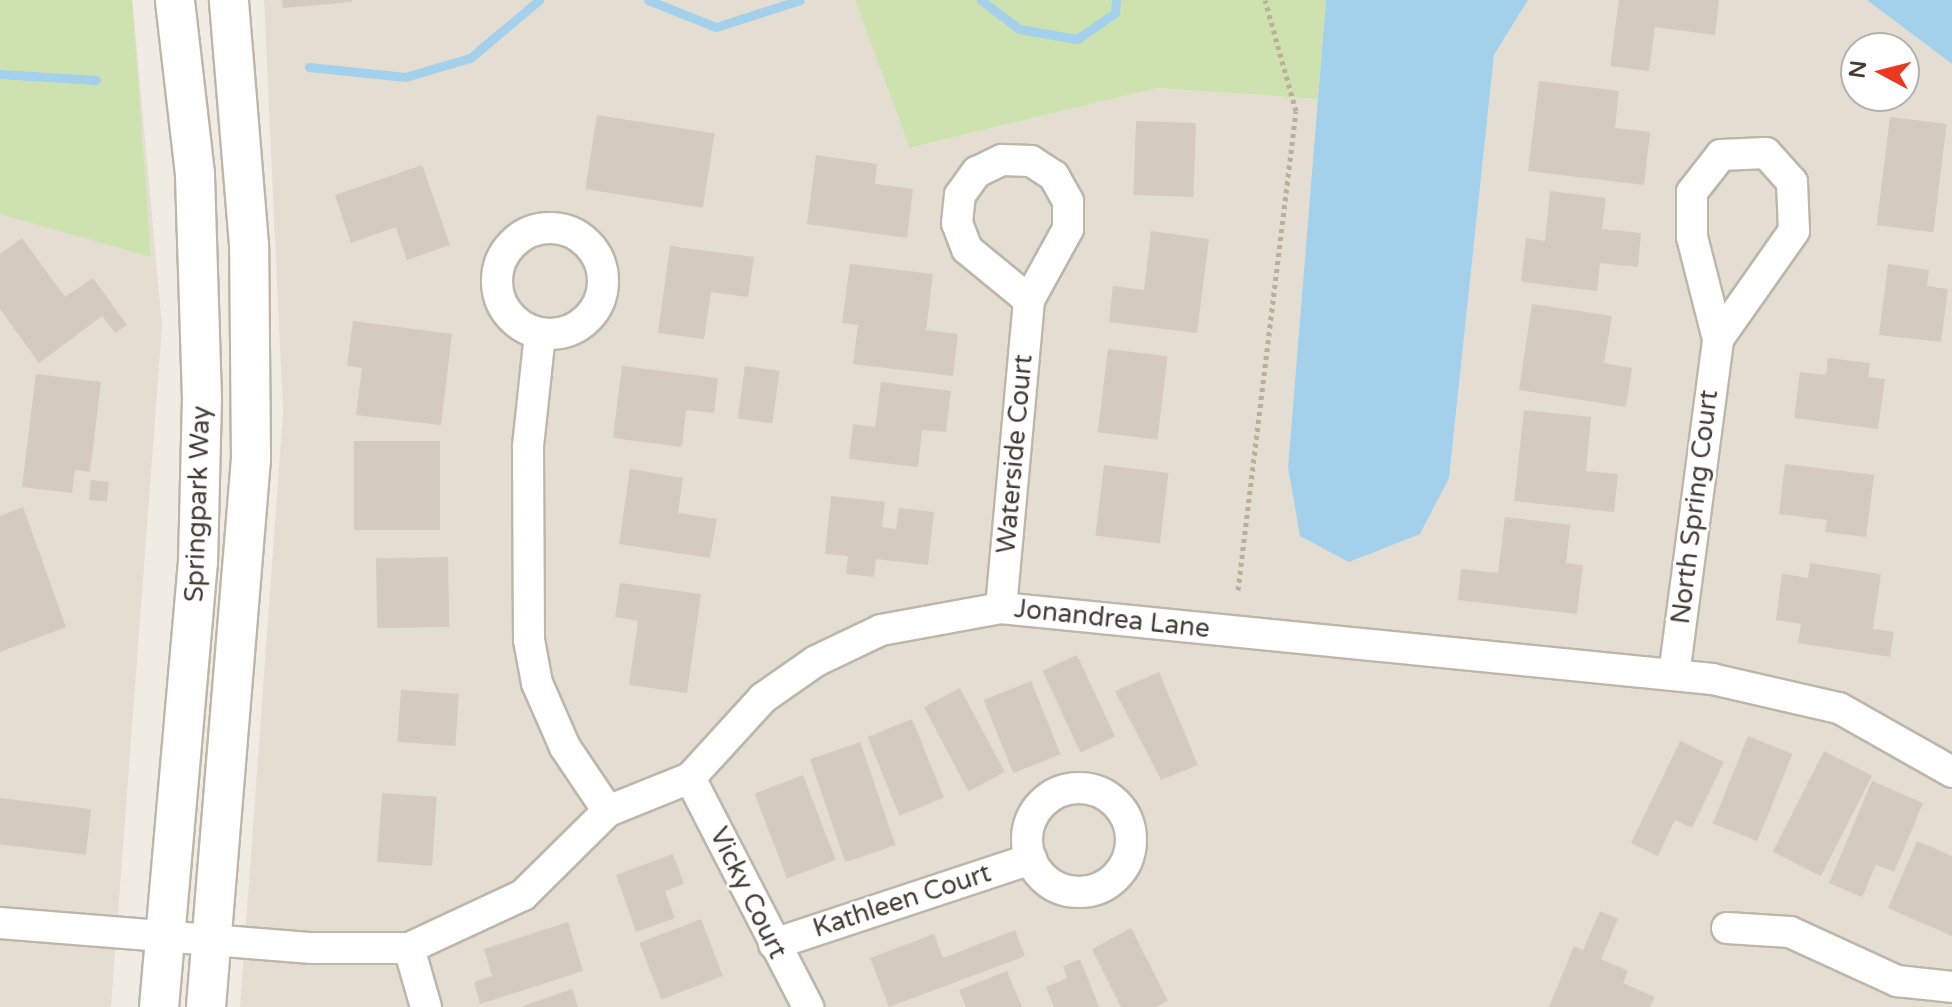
<!DOCTYPE html>
<html>
<head>
<meta charset="utf-8">
<style>
  body { margin:0 }
  #map { position:relative; width:1952px; height:1007px; overflow:hidden; background:#f0ece4; font-family:"Varela Round",sans-serif }
  div>[style] { position:absolute }
  .residential>* { inset:0; background:#e4ded2 }
  .green>* { inset:0; background:#cde2af }
  .water>* { inset:0; background:#a3d0ea }
  .stream>* { height:9px; margin:-4.5px; padding:0 4.5px; transform-origin:4.5px; border-radius:4.5px; background:#a3d0ea }
  .building>* { inset:0; background:#d4cabd; transform-origin:0 0 }
  .path>* { height:5px; margin-top:-2.5px; transform-origin:0; background:repeating-linear-gradient(90deg,#bcae9a 0 4px,transparent 0 8px) }
  .roads { filter:drop-shadow(2px 0 #beb6aa) drop-shadow(-2px 0 #beb6aa) drop-shadow(0 2px #beb6aa) drop-shadow(0 -2px #beb6aa) }
  .minor>* { height:30px; margin:-15px; padding:0 15px; transform-origin:15px; border-radius:15px; background:#fff }
  .minor>.ring { margin:-15px; padding:0; box-sizing:content-box; background:none; border:30px solid #fff; border-radius:50% }
  .tertiary>* { height:38px; margin:-19px; padding:0 19px; transform-origin:19px; border-radius:19px; background:#fff }
  span { translate:-50% -50%; white-space:nowrap; text-align:center; line-height:1.15; -webkit-text-stroke:6px #fff; paint-order:stroke }
  .street-label { font-size:26px; color:#423c34 }
  .north { position:absolute; left:1840px; top:32px; width:80px; height:80px; box-sizing:border-box; background:#fff; border:2px solid #b3b1ae; border-radius:50%; rotate:277deg; font-size:22px; font-weight:700; line-height:32px; text-align:center; color:#423c34 }
  .north::after { content:''; display:block; margin:auto; width:28px; height:36px; background:#ea3821; clip-path:polygon(50% 0,100% 100%,50% 72%,0 100%) }
</style>
</head>
<body>
<div id="map">
  <div class="residential">
    <div style="clip-path:polygon(0 0,132px 0,134px 17px,162px 326px,111px 1007px,0 1007px)"></div>
    <div style="clip-path:polygon(evenodd,264px 0,855px 0,911px 148px,1157px 88px,1318px 99px,1288px 467px,1449px 478px,1494px 55px,1528px 0,1867px 0,1952px 64px,1952px 1007px,240px 1007px,283px 412px,264px 0,1856px 48px,1904px 48px,1904px 96px,1856px 96px,1856px 48px)"></div>
  </div>
  <div class="green">
    <div style="clip-path:polygon(0 0,132px 0,151px 257px,0 214px)"></div>
    <div style="clip-path:polygon(855px 0,1326px 0,1318px 99px,1157px 88px,910px 148px)"></div>
  </div>
  <div class="water">
    <div style="clip-path:polygon(1326px 0,1528px 0,1494px 55px,1449px 478px,1420px 534px,1349px 562px,1300px 536px,1288px 467px)"></div>
    <div style="clip-path:polygon(1867px 0,1952px 0,1952px 64px)"></div>
  </div>
  <div class="stream">
    <div style="left:648px;top:0;width:73px;rotate:21.7deg"></div>
    <div style="left:716px;top:27px;width:88px;rotate:-17.8deg"></div>
    <div style="left:981px;top:0;width:48px;rotate:37.3deg"></div>
    <div style="left:1019px;top:29px;width:59px;rotate:9.8deg"></div>
    <div style="left:1077px;top:39px;width:46px;rotate:-34.4deg"></div>
    <div style="left:1115px;top:13px;width:13px;rotate:-86deg"></div>
    <div style="left:309px;top:67px;width:97px;rotate:5.9deg"></div>
    <div style="left:405px;top:77px;width:68px;rotate:-16.3deg"></div>
    <div style="left:470px;top:58px;width:90px;rotate:-40deg"></div>
    <div style="left:0;top:74px;width:96px;rotate:3.6deg"></div>
  </div>
  <div class="building">
    <div style="clip-path:polygon(282px 0,352px 0,352px 2px,283px 8px)"></div>
    <div style="clip-path:polygon(1619px 0,1719px 0,1715px 35px,1655px 27px,1649px 71px,1610px 66px)"></div>
    <div style="clip-path:polygon(1539px 81px,1619px 91px,1615px 128px,1650px 132px,1644px 185px,1528px 171px)"></div>
    <div style="left:597px;top:115px;width:119px;height:75px;rotate:9deg"></div>
    <div style="left:1890px;top:117px;width:57px;height:109px;rotate:7deg"></div>
    <div style="left:1136px;top:121px;width:60px;height:74px;rotate:2deg"></div>
    <div style="clip-path:polygon(816px 155px,877px 164px,875px 184px,913px 189px,907px 238px,807px 224px)"></div>
    <div style="clip-path:polygon(422px 165px,450px 245px,407px 260px,396px 227px,351px 243px,335px 195px)"></div>
    <div style="clip-path:polygon(1550px 191px,1606px 198px,1602px 229px,1641px 233px,1638px 267px,1600px 263px,1597px 291px,1521px 282px,1526px 238px,1545px 241px)"></div>
    <div style="clip-path:polygon(1151px 231px,1209px 239px,1197px 333px,1109px 322px,1113px 286px,1144px 290px)"></div>
    <div style="clip-path:polygon(22px 238px,65px 297px,93px 278px,127px 325px,115px 333px,102px 316px,39px 363px,0 309px,0 254px)"></div>
    <div style="clip-path:polygon(670px 246px,754px 257px,748px 297px,711px 292px,704px 339px,658px 333px)"></div>
    <div style="clip-path:polygon(850px 264px,933px 274px,926px 330px,958px 334px,953px 376px,853px 364px,858px 325px,842px 323px)"></div>
    <div style="clip-path:polygon(1888px 264px,1929px 270px,1927px 286px,1948px 289px,1941px 342px,1879px 335px)"></div>
    <div style="clip-path:polygon(1532px 304px,1612px 316px,1604px 363px,1632px 368px,1626px 407px,1519px 390px)"></div>
    <div style="clip-path:polygon(353px 321px,452px 334px,441px 425px,356px 415px,362px 368px,347px 366px)"></div>
    <div style="left:1108px;top:349px;width:60px;height:84px;rotate:7deg"></div>
    <div style="clip-path:polygon(1828px 358px,1870px 363px,1868px 377px,1885px 379px,1878px 429px,1794px 418px,1800px 372px,1826px 375px)"></div>
    <div style="clip-path:polygon(622px 366px,718px 378px,714px 413px,686px 410px,682px 447px,613px 438px)"></div>
    <div style="left:745px;top:366px;width:35px;height:53px;rotate:8deg"></div>
    <div style="clip-path:polygon(36px 374px,101px 382px,90px 472px,75px 470px,72px 493px,22px 487px)"></div>
    <div style="clip-path:polygon(881px 382px,951px 391px,946px 432px,922px 430px,918px 467px,849px 459px,853px 424px,875px 427px)"></div>
    <div style="clip-path:polygon(1524px 410px,1591px 417px,1586px 471px,1618px 474px,1614px 512px,1514px 501px)"></div>
    <div style="left:354px;top:441px;width:86px;height:89px"></div>
    <div style="clip-path:polygon(1785px 464px,1874px 475px,1866px 537px,1825px 532px,1827px 520px,1779px 514px)"></div>
    <div style="left:1104px;top:465px;width:65px;height:71px;rotate:7deg"></div>
    <div style="clip-path:polygon(630px 469px,683px 478px,678px 513px,717px 519px,710px 558px,619px 544px)"></div>
    <div style="left:91px;top:480px;width:18px;height:20px;rotate:6deg"></div>
    <div style="clip-path:polygon(831px 496px,885px 502px,882px 527px,896px 529px,899px 508px,934px 512px,928px 565px,876px 559px,874px 577px,846px 574px,848px 556px,825px 554px)"></div>
    <div style="clip-path:polygon(23px 507px,66px 627px,0 652px,0 516px)"></div>
    <div style="clip-path:polygon(1505px 517px,1570px 525px,1566px 563px,1583px 565px,1577px 614px,1458px 600px,1461px 569px,1498px 573px)"></div>
    <div style="left:448px;top:557px;width:70px;height:72px;rotate:89deg"></div>
    <div style="clip-path:polygon(1810px 563px,1881px 574px,1873px 629px,1894px 632px,1890px 657px,1798px 643px,1801px 624px,1776px 620px,1782px 574px,1808px 578px)"></div>
    <div style="clip-path:polygon(620px 583px,701px 594px,687px 693px,629px 685px,638px 621px,615px 617px)"></div>
    <div style="left:1077px;top:655px;width:90px;height:38px;rotate:65deg"></div>
    <div style="clip-path:polygon(1159px 672px,1198px 765px,1161px 780px,1115px 691px)"></div>
    <div style="left:1031px;top:681px;width:79px;height:51px;rotate:68deg"></div>
    <div style="left:960px;top:688px;width:95px;height:41px;rotate:62deg"></div>
    <div style="left:401px;top:690px;width:58px;height:52px;rotate:4deg"></div>
    <div style="left:912px;top:719px;width:85px;height:48px;rotate:68deg"></div>
    <div style="left:1748px;top:736px;width:48px;height:94px;rotate:22deg"></div>
    <div style="clip-path:polygon(1680px 741px,1724px 762px,1692px 828px,1675px 820px,1658px 856px,1631px 843px)"></div>
    <div style="left:860px;top:742px;width:109px;height:53px;rotate:71deg"></div>
    <div style="left:1824px;top:751px;width:54px;height:113px;rotate:27deg"></div>
    <div style="left:803px;top:775px;width:91px;height:52px;rotate:69deg"></div>
    <div style="clip-path:polygon(1872px 781px,1923px 803px,1894px 872px,1876px 865px,1862px 897px,1829px 883px)"></div>
    <div style="left:382px;top:793px;width:55px;height:69px;rotate:4deg"></div>
    <div style="left:0;top:798px;width:92px;height:46px;rotate:7deg"></div>
    <div style="clip-path:polygon(1917px 841px,1952px 856px,1952px 936px,1888px 908px)"></div>
    <div style="clip-path:polygon(673px 854px,684px 884px,665px 891px,675px 918px,636px 932px,616px 875px)"></div>
    <div style="clip-path:polygon(1600px 911px,1618px 919px,1601px 959px,1628px 971px,1623px 983px,1655px 997px,1650px 1007px,1549px 1007px,1574px 946px,1583px 950px)"></div>
    <div style="left:701px;top:919px;width:61px;height:66px;rotate:69deg"></div>
    <div style="clip-path:polygon(568px 922px,583px 971px,480px 1004px,474px 982px,492px 976px,484px 949px)"></div>
    <div style="clip-path:polygon(1131px 928px,1168px 1001px,1155px 1007px,1121px 1007px,1092px 949px)"></div>
    <div style="clip-path:polygon(1015px 930px,1025px 956px,889px 1007px,870px 958px,934px 934px,943px 958px)"></div>
    <div style="clip-path:polygon(1080px 959px,1099px 1007px,1054px 1007px,1046px 987px,1067px 978px,1063px 966px)"></div>
    <div style="clip-path:polygon(1007px 971px,1022px 1007px,966px 1007px,959px 990px)"></div>
    <div style="clip-path:polygon(572px 989px,578px 1007px,520px 1007px)"></div>
  </div>
  <div class="path">
    <div style="left:1238px;top:590px;width:482px;rotate:-83.1deg"></div>
    <div style="left:1296px;top:111px;width:115px;rotate:-105.6deg"></div>
  </div>
  <div class="roads">
    <div class="minor">
      <div style="left:1002px;top:160px;width:29px;rotate:2deg"></div>
      <div style="left:1031px;top:161px;width:27px;rotate:33deg"></div>
      <div style="left:1054px;top:176px;width:29px;rotate:61deg"></div>
      <div style="left:1068px;top:201px;width:28px;rotate:90deg"></div>
      <div style="left:1068px;top:229px;width:81px;rotate:118.8deg"></div>
      <div style="left:1029px;top:300px;width:80px;rotate:-140.6deg"></div>
      <div style="left:967px;top:249px;width:28px;rotate:-111deg"></div>
      <div style="left:957px;top:223px;width:28px;rotate:-84deg"></div>
      <div style="left:960px;top:195px;width:29px;rotate:-54deg"></div>
      <div style="left:977px;top:172px;width:28px;rotate:-26deg"></div>
      <div class="ring" style="left:497px;top:228px;width:76px;height:76px"></div>
      <div style="left:540px;top:334px;width:114px;rotate:96.1deg"></div>
      <div style="left:528px;top:447px;width:193px;rotate:89.7deg"></div>
      <div style="left:529px;top:640px;width:44px;rotate:79.5deg"></div>
      <div style="left:537px;top:683px;width:70px;rotate:66.4deg"></div>
      <div style="left:565px;top:747px;width:77px;rotate:56.1deg"></div>
      <div style="left:1001px;top:608px;width:309px;rotate:-84.8deg"></div>
      <div style="left:1674px;top:675px;width:339px;rotate:-82.5deg"></div>
      <div style="left:1718px;top:339px;width:105px;rotate:-104.3deg"></div>
      <div style="left:1692px;top:237px;width:45px;rotate:-90deg"></div>
      <div style="left:1692px;top:192px;width:47px;rotate:-51.9deg"></div>
      <div style="left:1721px;top:155px;width:45px;rotate:-2.5deg"></div>
      <div style="left:1766px;top:153px;width:39px;rotate:48deg"></div>
      <div style="left:1792px;top:182px;width:49px;rotate:87.7deg"></div>
      <div style="left:1794px;top:231px;width:132px;rotate:125.1deg"></div>
      <div style="left:690px;top:778px;width:258px;rotate:62.7deg"></div>
      <div class="ring" style="left:1027px;top:788px;width:74px;height:74px"></div>
      <div style="left:0;top:923px;width:313px;rotate:4.6deg"></div>
      <div style="left:312px;top:948px;width:97px"></div>
      <div style="left:409px;top:948px;width:126px;rotate:-24.9deg"></div>
      <div style="left:523px;top:895px;width:120px;rotate:-44.7deg"></div>
      <div style="left:608px;top:811px;width:88px;rotate:-21.9deg"></div>
      <div style="left:690px;top:778px;width:108px;rotate:-47.6deg"></div>
      <div style="left:763px;top:698px;width:65px;rotate:-34.9deg"></div>
      <div style="left:816px;top:661px;width:72px;rotate:-25.5deg"></div>
      <div style="left:881px;top:630px;width:122px;rotate:-10.4deg"></div>
      <div style="left:1001px;top:608px;width:715px;rotate:5.7deg"></div>
      <div style="left:1712px;top:679px;width:130px;rotate:12.9deg"></div>
      <div style="left:1839px;top:708px;width:130px;rotate:29.5deg"></div>
      <div style="left:1727px;top:928px;width:63px;rotate:3.6deg"></div>
      <div style="left:1790px;top:932px;width:118px;rotate:24.6deg"></div>
      <div style="left:1897px;top:981px;width:55px;rotate:6.2deg"></div>
      <div style="left:774px;top:944px;width:271px;rotate:-18.3deg"></div>
      <div style="left:409px;top:948px;width:61px;rotate:73.9deg"></div>
    </div>
    <div class="tertiary">
      <div style="left:159px;top:1007px;width:447px;rotate:-85deg"></div>
      <div style="left:198px;top:562px;width:163px;rotate:-88.6deg"></div>
      <div style="left:202px;top:399px;width:225px;rotate:-91.8deg"></div>
      <div style="left:195px;top:174px;width:175px;rotate:-96.6deg"></div>
      <div style="left:206px;top:1007px;width:550px;rotate:-85.31deg"></div>
      <div style="left:251px;top:459px;width:214px;rotate:-90.5deg"></div>
      <div style="left:249px;top:245px;width:246px;rotate:-94.7deg"></div>
    </div>
  </div>
  <div class="street-label">
    <span style="left:1015px;top:454px;rotate:-85deg">Waterside Court</span>
    <span style="left:198px;top:504px;rotate:-88deg">Springpark Way</span>
    <span style="left:1695px;top:507px;rotate:-83deg">North Spring Court</span>
    <span style="left:1112px;top:619px;rotate:6deg">Jonandrea Lane</span>
    <span style="left:748px;top:893px;rotate:64deg">Vicky Court</span>
    <span style="left:902px;top:901px;rotate:-18deg">Kathleen Court</span>
  </div>
  <div class="north">N</div>
</div>
</body>
</html>
